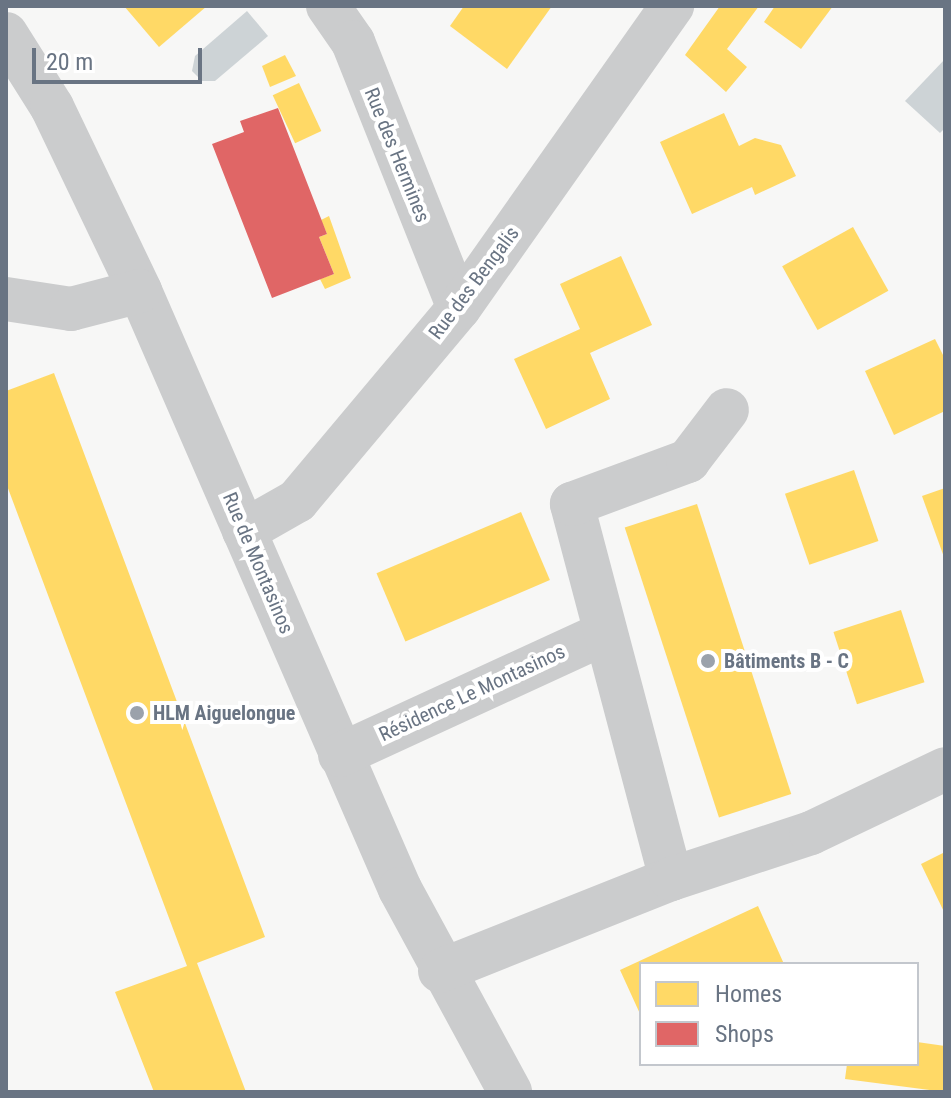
<!DOCTYPE html>
<html>
<head>
<meta charset="utf-8">
<style>
  body { margin:0 }
  #map { position:relative; width:951px; height:1098px; overflow:hidden; background:#f7f7f6; font-family:"Roboto Condensed",sans-serif }
  div>[style] { position:absolute }
  .water>* { inset:0; background:#cdd3d6 }
  .homes>* { inset:0; background:#ffd966; transform-origin:0 0 }
  .shops>* { inset:0; background:#e06666 }
  .street>* { height:44px; margin:-22px; padding:0 22px; transform-origin:22px; border-radius:22px; background:#cbcccd }
  .dots>* { width:22px; height:22px; translate:-50% -50%; box-sizing:border-box; border:4px solid #fff; border-radius:50% }
  span { translate:-50% -50%; white-space:nowrap; text-align:center; line-height:1.15; -webkit-text-stroke:8px #fff; paint-order:stroke }
  .street-label { font-size:20px; color:#697483 }
  .poi-label { font-size:20px; color:#697483; font-weight:700 }
  .left { translate:0 -50%; text-align:left }
  .frame { position:absolute; inset:0; border:8px solid #697483; pointer-events:none }
  .legend { position:absolute; left:639px; top:962px; width:280px; height:104px; box-sizing:border-box; background:#fff; border:2px solid #c3c7cd; margin:0; padding:10px 14px; list-style:none; font-size:24px; color:#697483 }
  .legend li { display:flex; align-items:center; gap:16px; height:40px }
  .legend b { width:40px; border:2px solid #c3c7cd }
  .scale { position:absolute; left:32px; top:48px; width:170px; height:36px; box-sizing:border-box; border:4px solid #697483; border-top:0; padding-left:10px; font-size:24px; line-height:28px; white-space:nowrap; color:#697483; -webkit-text-stroke:6px #fff; paint-order:stroke }
</style>
</head>
<body>
<div id="map">
  <div class="water">
    <div style="clip-path:polygon(247px 11px,268px 36px,215px 81px,202px 81px,192px 71px,195px 56px)"></div>
    <div style="clip-path:polygon(945px 59px,945px 128px,940px 133px,905px 101px)"></div>
  </div>
  <div class="homes">
    <div style="clip-path:polygon(124px 6px,207px 6px,159px 47px)"></div>
    <div style="clip-path:polygon(464px 6px,552px 6px,507px 69px,450px 26px)"></div>
    <div style="clip-path:polygon(720px 6px,759px 6px,727px 49px,747px 67px,726px 92px,685px 55px)"></div>
    <div style="clip-path:polygon(775px 6px,833px 6px,801px 49px,764px 22px)"></div>
    <div style="clip-path:polygon(285px 55px,296px 76px,270px 87px,262px 66px)"></div>
    <div style="left:299px;top:83px;width:53px;height:29px;rotate:65deg"></div>
    <div style="clip-path:polygon(724px 113px,739px 146px,755px 138px,781px 145px,796px 176px,755px 195px,752px 187px,692px 214px,660px 142px)"></div>
    <div style="clip-path:polygon(329px 216px,351px 278px,325px 289px,320px 279px,334px 274px,319px 237px,327px 234px,321px 220px)"></div>
    <div style="left:853px;top:227px;width:73px;height:81px;rotate:61deg"></div>
    <div style="clip-path:polygon(621px 256px,652px 325px,590px 353px,610px 399px,546px 429px,514px 359px,580px 329px,560px 284px)"></div>
    <div style="clip-path:polygon(935px 339px,945px 359px,945px 411px,894px 435px,865px 371px)"></div>
    <div style="clip-path:polygon(54px 373px,265px 937px,197px 963px,246px 1092px,154px 1092px,115px 992px,187px 966px,6px 483px,6px 391px)"></div>
    <div style="left:854px;top:470px;width:75px;height:73px;rotate:71deg"></div>
    <div style="clip-path:polygon(945px 488px,945px 560px,922px 496px)"></div>
    <div style="left:697px;top:504px;width:305px;height:76px;rotate:72deg"></div>
    <div style="left:521px;top:512px;width:74px;height:157px;rotate:67deg"></div>
    <div style="left:901px;top:610px;width:76px;height:71px;rotate:72deg"></div>
    <div style="clip-path:polygon(945px 852px,945px 914px,921px 864px)"></div>
    <div style="clip-path:polygon(758px 906px,784px 964px,641px 964px,641px 1016px,620px 970px)"></div>
    <div style="clip-path:polygon(917px 1042px,945px 1046px,945px 1092px,845px 1079px,847px 1064px,917px 1064px)"></div>
  </div>
  <div class="shops">
    <div style="clip-path:polygon(278px 108px,327px 234px,319px 237px,334px 274px,272px 298px,212px 144px,244px 132px,240px 121px)"></div>
  </div>
  <div class="street">
    <div style="left:328px;top:6px;width:44px;rotate:55.2deg"></div>
    <div style="left:353px;top:42px;width:286px;rotate:68.3deg"></div>
    <div style="left:6px;top:34px;width:86px;rotate:57.8deg"></div>
    <div style="left:52px;top:107px;width:204px;rotate:64.4deg"></div>
    <div style="left:140px;top:291px;width:652px;rotate:66.5deg"></div>
    <div style="left:400px;top:889px;width:231px;rotate:61.5deg"></div>
    <div style="left:6px;top:299px;width:66px;rotate:8.7deg"></div>
    <div style="left:71px;top:309px;width:71px;rotate:-14.6deg"></div>
    <div style="left:244px;top:531px;width:61px;rotate:-29.5deg"></div>
    <div style="left:297px;top:501px;width:252px;rotate:-50deg"></div>
    <div style="left:459px;top:308px;width:370px;rotate:-54.8deg"></div>
    <div style="left:340px;top:755px;width:292px;rotate:-24.7deg"></div>
    <div style="left:671px;top:879px;width:388px;rotate:-104.8deg"></div>
    <div style="left:572px;top:504px;width:124px;rotate:-20.3deg"></div>
    <div style="left:688px;top:461px;width:64px;rotate:-52.6deg"></div>
    <div style="left:440px;top:971px;width:249px;rotate:-21.7deg"></div>
    <div style="left:671px;top:879px;width:147px;rotate:-18.2deg"></div>
    <div style="left:811px;top:833px;width:148px;rotate:-25.5deg"></div>
  </div>
  <div class="dots">
    <div style="left:708px;top:661px;background:#9ba2ab"></div>
    <div style="left:137px;top:713px;background:#9ba2ab"></div>
  </div>
  <div class="street-label">
    <span style="left:397px;top:155px;rotate:68deg">Rue des Hermines</span>
    <span style="left:474px;top:283px;rotate:-53deg">Rue des Bengalis</span>
    <span style="left:258px;top:563px;rotate:67deg">Rue de Montasinos</span>
    <span style="left:472px;top:693px;rotate:-25deg">Résidence Le Montasinos</span>
  </div>
  <div class="poi-label">
    <span class="left" style="left:724px;top:661px">Bâtiments B - C</span>
    <span class="left" style="left:153px;top:713px">HLM Aiguelongue</span>
  </div>
  <div class="frame"></div>
  <ul class="legend">
  <li><b style="height:22px;background:#ffd966"></b>Homes</li>
  <li><b style="height:22px;background:#e06666"></b>Shops</li>
  </ul>
  <div class="scale">20 m</div>
</div>
</body>
</html>
